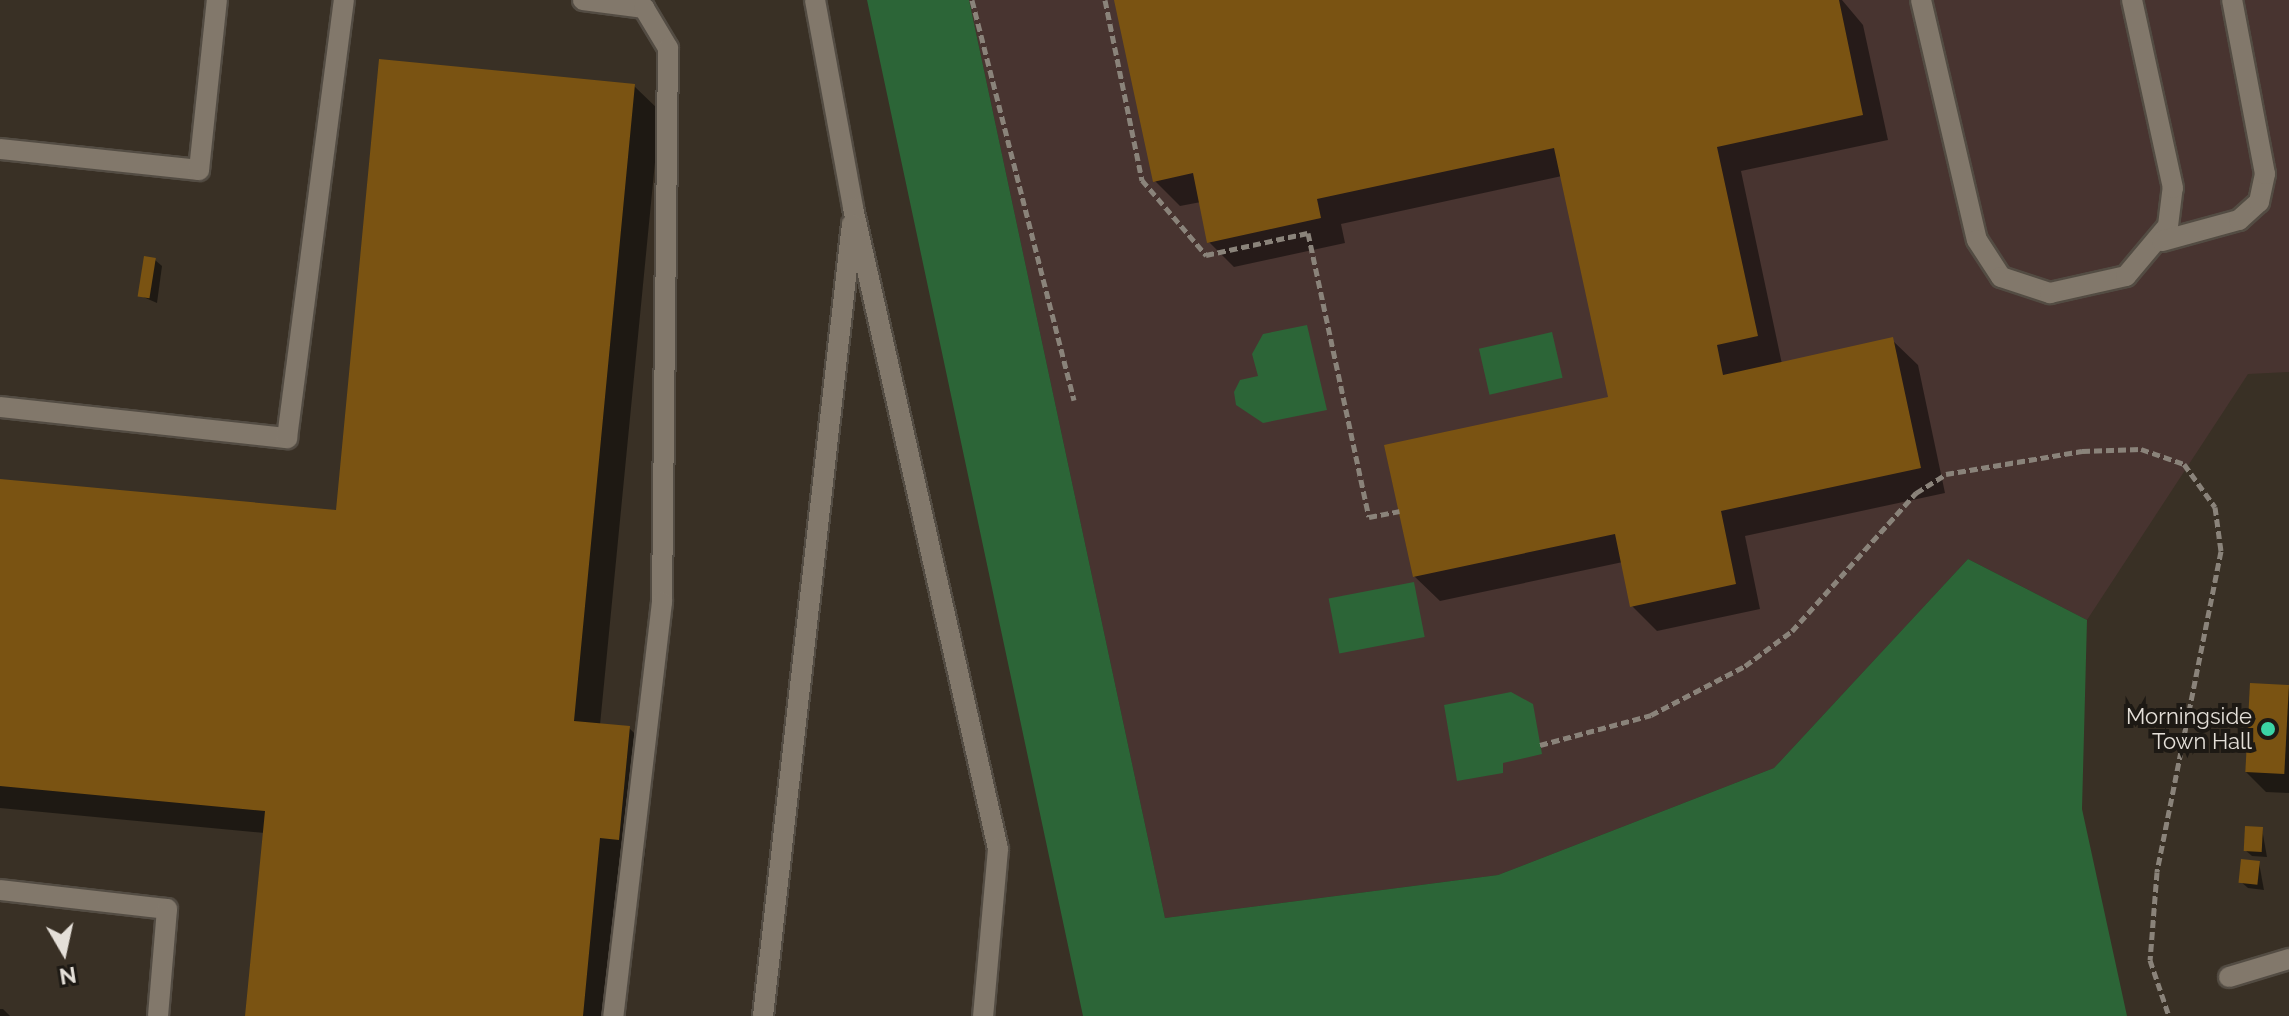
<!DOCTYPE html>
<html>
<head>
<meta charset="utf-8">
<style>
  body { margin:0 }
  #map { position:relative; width:2289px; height:1016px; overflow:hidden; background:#393025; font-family:Raleway,sans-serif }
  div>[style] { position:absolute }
  .education>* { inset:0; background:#483430 }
  .green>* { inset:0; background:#2c6537; transform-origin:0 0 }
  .shadow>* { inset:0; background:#0007 }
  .building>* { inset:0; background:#7a5312; transform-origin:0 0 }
  .path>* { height:5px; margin-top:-2.5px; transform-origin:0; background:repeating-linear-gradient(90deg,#8a837a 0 8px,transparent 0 12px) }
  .roads { filter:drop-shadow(2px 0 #534c43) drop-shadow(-2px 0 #534c43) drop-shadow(0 2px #534c43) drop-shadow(0 -2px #534c43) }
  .minor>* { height:20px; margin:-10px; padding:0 10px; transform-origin:10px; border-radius:10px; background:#82786b }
  .dots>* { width:22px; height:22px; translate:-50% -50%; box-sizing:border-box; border:4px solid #1d1914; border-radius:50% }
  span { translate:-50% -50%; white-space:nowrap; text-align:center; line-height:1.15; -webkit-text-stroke:8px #1d1914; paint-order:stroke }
  .poi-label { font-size:22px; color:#e4dfd8 }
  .right { translate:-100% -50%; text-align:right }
  .north { position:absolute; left:24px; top:912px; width:80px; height:80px; -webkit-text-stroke:6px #1d1914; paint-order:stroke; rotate:171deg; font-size:22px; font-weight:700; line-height:32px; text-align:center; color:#e4dfd8 }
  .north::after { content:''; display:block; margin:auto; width:28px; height:36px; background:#e4dfd8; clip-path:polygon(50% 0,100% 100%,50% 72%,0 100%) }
</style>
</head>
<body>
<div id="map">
  <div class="education">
    <div style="clip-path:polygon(969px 0,2289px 0,2289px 372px,2248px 374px,2087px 620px,1968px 559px,1774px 768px,1498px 875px,1165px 918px)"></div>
  </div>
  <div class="green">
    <div style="clip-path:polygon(867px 0,969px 0,1165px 918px,1498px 875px,1774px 768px,1968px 559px,2087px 620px,2082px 809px,2127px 1016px,1083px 1016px)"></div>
    <div style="clip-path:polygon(1307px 325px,1327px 410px,1263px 423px,1236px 405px,1234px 392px,1240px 380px,1258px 376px,1252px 354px,1263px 334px)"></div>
    <div style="left:1552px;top:332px;width:47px;height:75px;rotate:77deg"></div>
    <div style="left:1414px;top:582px;width:56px;height:87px;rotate:79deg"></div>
    <div style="clip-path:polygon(1511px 692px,1533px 704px,1542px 754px,1503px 763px,1503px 773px,1457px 781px,1444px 705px)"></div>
  </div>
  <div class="shadow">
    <div style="clip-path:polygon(1116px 0,1842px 0,1863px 25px,1888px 140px,1741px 171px,1782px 364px,1892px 340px,1918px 365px,1945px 493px,1745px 536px,1760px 609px,1657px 631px,1632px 606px,1623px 562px,1440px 601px,1414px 576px,1610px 399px,1562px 176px,1341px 224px,1345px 243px,1234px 267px,1209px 242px,1201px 202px,1180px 206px,1155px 181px)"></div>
    <div style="clip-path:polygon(634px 86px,660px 111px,600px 725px,629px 728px,655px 753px,644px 864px,625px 862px,610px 1016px,247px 1016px,265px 833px,0 808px,0 481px,338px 512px)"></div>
    <div style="clip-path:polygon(155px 260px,162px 266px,157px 303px,141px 296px)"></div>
    <div style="clip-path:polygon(2289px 687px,2289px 793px,2266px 792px,2246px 772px)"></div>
    <div style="clip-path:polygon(2262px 829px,2267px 857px,2252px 856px,2245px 850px)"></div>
    <div style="clip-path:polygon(2259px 863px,2264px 890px,2248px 888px,2241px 882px)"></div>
    <div style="clip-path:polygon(0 1009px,3px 1009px,10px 1016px,0 1016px)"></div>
  </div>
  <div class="building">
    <div style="clip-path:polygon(1114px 0,1839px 0,1863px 115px,1717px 147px,1758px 336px,1717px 345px,1723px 375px,1893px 337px,1921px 468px,1721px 511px,1736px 584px,1630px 607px,1615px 534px,1413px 577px,1384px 445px,1608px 397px,1554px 148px,1317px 199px,1321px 218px,1207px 243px,1193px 173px,1153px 182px)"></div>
    <div style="clip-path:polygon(379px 59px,635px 84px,574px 721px,630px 726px,619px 840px,600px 838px,583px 1016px,245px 1016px,265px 811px,0 786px,0 479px,336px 510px)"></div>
    <div style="left:144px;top:256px;width:12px;height:41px;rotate:9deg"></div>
    <div style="left:2250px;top:683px;width:39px;height:89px;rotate:3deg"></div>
    <div style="left:2245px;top:826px;width:18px;height:25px;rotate:3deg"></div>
    <div style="left:2241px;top:859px;width:19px;height:24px;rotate:6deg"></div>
  </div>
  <div class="path">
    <div style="left:972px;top:0;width:413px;rotate:75.7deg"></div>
    <div style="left:1105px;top:0;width:184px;rotate:78.4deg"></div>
    <div style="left:1142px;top:180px;width:99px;rotate:49.5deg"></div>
    <div style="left:1206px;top:255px;width:104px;rotate:-12.2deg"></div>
    <div style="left:1308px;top:233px;width:290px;rotate:77.9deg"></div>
    <div style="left:1369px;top:517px;width:31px;rotate:-11deg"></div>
    <div style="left:1540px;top:745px;width:115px;rotate:-15.1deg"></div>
    <div style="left:1651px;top:715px;width:106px;rotate:-27.5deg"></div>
    <div style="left:1745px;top:666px;width:59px;rotate:-36.7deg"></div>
    <div style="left:1792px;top:631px;width:186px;rotate:-48.1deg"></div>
    <div style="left:1916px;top:493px;width:36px;rotate:-32deg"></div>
    <div style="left:1946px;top:474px;width:138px;rotate:-9.6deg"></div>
    <div style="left:2082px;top:451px;width:59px;rotate:-1.9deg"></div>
    <div style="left:2141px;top:449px;width:46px;rotate:19.2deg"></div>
    <div style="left:2184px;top:464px;width:53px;rotate:54.2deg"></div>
    <div style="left:2215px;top:507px;width:44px;rotate:82.2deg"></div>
    <div style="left:2221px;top:551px;width:327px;rotate:101.3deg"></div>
    <div style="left:2157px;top:872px;width:88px;rotate:94.5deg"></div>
    <div style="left:2150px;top:960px;width:59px;rotate:71.3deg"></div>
  </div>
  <div class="roads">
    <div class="minor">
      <div style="left:583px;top:0;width:62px;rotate:7.5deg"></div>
      <div style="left:644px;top:8px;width:47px;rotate:59deg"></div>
      <div style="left:668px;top:48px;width:554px;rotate:90.62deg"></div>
      <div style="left:662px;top:602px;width:417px;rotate:96.7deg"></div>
      <div style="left:815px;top:0;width:211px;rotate:79.6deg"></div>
      <div style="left:853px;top:208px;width:657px;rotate:77.25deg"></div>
      <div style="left:998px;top:849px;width:168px;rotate:95.1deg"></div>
      <div style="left:1921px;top:0;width:246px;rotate:76.9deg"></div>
      <div style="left:1977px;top:240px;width:44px;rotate:57deg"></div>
      <div style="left:2001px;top:277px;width:52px;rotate:18.1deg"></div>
      <div style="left:2050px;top:293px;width:78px;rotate:-12.6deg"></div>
      <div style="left:2126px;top:276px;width:65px;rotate:-50deg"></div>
      <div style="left:2168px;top:226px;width:38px;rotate:-83deg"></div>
      <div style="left:2173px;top:188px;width:192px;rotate:-102.3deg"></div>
      <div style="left:0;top:149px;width:200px;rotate:6deg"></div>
      <div style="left:199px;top:170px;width:171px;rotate:-84deg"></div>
      <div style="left:2162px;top:241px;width:80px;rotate:-15.3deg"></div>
      <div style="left:2239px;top:220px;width:27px;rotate:-42deg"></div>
      <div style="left:2259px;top:202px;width:29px;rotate:-78deg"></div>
      <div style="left:2265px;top:174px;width:177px;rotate:-100.7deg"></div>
      <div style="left:0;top:407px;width:289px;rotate:6.2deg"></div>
      <div style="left:287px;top:438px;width:442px;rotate:-82.6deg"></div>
      <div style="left:0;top:890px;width:168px;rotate:6.5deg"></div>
      <div style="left:167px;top:909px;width:107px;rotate:94.8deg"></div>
      <div style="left:2229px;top:977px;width:63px;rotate:-16.7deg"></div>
      <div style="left:763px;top:1016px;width:797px;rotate:-83.59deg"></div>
    </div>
  </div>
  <div class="dots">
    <div style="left:2268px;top:729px;background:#3bd4a4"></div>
  </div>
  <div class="poi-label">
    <span class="right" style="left:2252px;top:729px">Morningside<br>Town Hall</span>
  </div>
  <div class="north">N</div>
</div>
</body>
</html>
